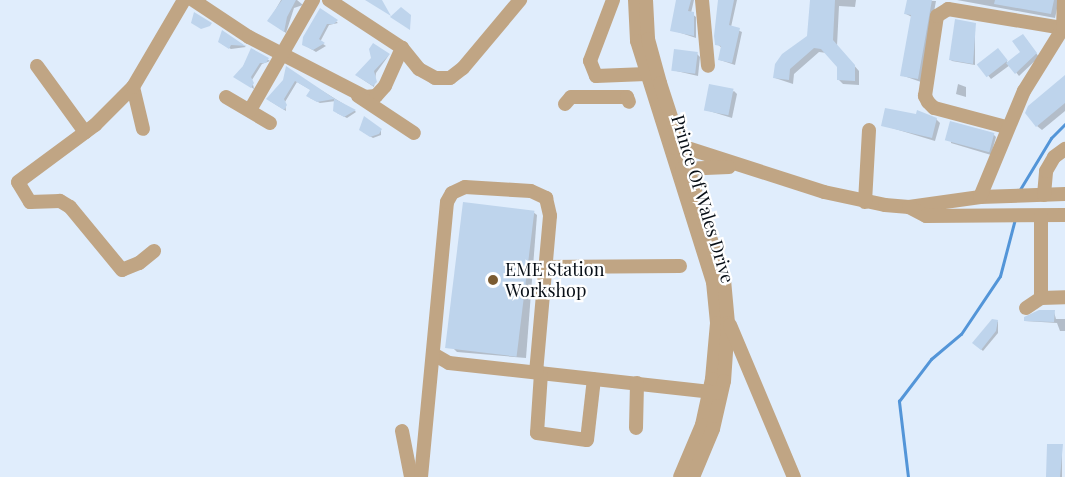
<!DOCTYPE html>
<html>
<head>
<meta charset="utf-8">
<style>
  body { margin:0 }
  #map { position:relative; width:1065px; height:477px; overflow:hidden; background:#e0edfc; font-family:"Playfair Display",serif }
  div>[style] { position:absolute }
  .shadow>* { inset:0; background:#0003 }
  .stream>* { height:3px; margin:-1.5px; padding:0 1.5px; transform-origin:1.5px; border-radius:1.5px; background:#5395d8 }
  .building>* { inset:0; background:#bed4ec; transform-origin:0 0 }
  .minor>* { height:14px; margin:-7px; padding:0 7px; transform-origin:7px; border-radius:7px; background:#c0a584 }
  .dots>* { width:16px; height:16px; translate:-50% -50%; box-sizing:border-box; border:3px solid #fff; border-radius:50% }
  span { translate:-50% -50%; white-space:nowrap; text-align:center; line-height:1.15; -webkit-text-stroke:4.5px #fff; paint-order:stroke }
  .street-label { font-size:18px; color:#080f17 }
  .poi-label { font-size:18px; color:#080f17 }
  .left { translate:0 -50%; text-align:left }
</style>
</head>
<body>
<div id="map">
  <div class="shadow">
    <div style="clip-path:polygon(281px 0,297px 0,303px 5px,294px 8px,286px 33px,269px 21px)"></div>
    <div style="clip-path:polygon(678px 0,694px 0,691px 13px,696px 17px,696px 38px,672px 30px)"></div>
    <div style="clip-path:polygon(721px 0,737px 0,731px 27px,742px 32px,735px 65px,720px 60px,722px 48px,717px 44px)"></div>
    <div style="clip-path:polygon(811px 0,856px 0,855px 7px,839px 6px,837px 46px,859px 71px,859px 85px,843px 84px,839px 80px,839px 66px,827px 53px,819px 52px,794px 74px,793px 84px,775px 78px,809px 36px)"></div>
    <div style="clip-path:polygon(909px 0,936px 1px,921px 82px,901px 75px,912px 17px,906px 14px)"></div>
    <div style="clip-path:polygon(957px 0,1059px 0,1055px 18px)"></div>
    <div style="clip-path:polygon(321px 10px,338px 23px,329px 25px,320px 42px,326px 46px,316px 52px,306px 46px)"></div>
    <div style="clip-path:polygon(975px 24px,975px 65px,952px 61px,950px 59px)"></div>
    <div style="clip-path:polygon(223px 32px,246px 47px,231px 49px,222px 44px)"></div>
    <div style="clip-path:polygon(1026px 39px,1039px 57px,1019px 76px,1010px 65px,991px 79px,979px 64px,1001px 53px,1008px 63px,1022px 53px)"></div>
    <div style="clip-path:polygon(252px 50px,270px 61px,262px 64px,252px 80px,254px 89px,237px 78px)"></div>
    <div style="clip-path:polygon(697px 54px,700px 57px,698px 76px,672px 70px)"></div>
    <div style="clip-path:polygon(389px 55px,376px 73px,374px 87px,359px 77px)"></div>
    <div style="clip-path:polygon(287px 69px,355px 111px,356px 112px,347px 118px,337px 113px,336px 101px,320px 103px,310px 98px,311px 90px,297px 82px,285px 102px,286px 111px,270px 101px,285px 80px)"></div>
    <div style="clip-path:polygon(1065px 77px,1065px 111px,1042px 130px,1037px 126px)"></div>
    <div style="clip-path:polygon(958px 84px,966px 87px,966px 97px,956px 94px)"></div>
    <div style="clip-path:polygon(734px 91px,737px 94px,732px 118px,706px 110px)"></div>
    <div style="clip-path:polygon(936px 119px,940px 123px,935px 141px,882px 125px)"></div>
    <div style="clip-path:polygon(951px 123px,994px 135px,996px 137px,991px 155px,951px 143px)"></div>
    <div style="clip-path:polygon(381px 130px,381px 135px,373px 138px,363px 132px)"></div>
    <div style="clip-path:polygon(533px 212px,537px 215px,526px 358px,457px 352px,453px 348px)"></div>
    <div style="clip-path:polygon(1054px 312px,1056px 319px,1065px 319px,1065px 331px,1060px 331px,1057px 323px,1025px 321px)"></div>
    <div style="clip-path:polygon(998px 321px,998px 333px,983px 351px,974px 343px)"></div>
    <div style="clip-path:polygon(1062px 446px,1062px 477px,1048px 477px)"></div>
  </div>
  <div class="stream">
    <div style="left:1019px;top:191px;width:62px;rotate:-58.9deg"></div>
    <div style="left:1051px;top:138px;width:20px;rotate:-45deg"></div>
    <div style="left:908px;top:477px;width:77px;rotate:-96.8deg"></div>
    <div style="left:899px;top:401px;width:53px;rotate:-52.7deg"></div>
    <div style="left:931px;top:359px;width:39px;rotate:-40deg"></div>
    <div style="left:961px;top:334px;width:70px;rotate:-56.1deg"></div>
    <div style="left:1000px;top:276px;width:59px;rotate:-75.3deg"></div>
  </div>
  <div class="building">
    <div style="clip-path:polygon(282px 0,296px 0,287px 17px,284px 32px,267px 21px)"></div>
    <div style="clip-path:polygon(365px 0,382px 0,391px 16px)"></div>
    <div style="clip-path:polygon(676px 0,691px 0,688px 11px,694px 12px,694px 36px,670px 31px)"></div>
    <div style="clip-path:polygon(718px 0,734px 0,729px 25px,740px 28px,732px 63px,718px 60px,721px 46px,715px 45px,714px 36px)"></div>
    <div style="clip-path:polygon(810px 0,835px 0,833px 40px,855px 65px,855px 81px,837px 80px,837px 67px,821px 49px,814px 48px,790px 69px,789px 80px,773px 78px,775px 64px,782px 54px,807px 36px)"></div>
    <div style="clip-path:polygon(907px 0,932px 0,918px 79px,900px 76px,911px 15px,904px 14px)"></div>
    <div style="clip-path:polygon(995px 0,1054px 0,1051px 14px,994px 4px)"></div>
    <div style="clip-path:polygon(401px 7px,411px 15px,410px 30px,390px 17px)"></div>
    <div style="clip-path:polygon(320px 8px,338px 20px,334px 24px,327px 24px,319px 39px,325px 43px,313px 50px,302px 45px,303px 37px)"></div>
    <div style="clip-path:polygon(194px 12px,212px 23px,210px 26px,201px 29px,191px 23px)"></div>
    <div style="clip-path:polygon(955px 19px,976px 23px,973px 64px,949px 60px)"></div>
    <div style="clip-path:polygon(222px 30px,244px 45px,247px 46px,231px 45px,229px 49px,218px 42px)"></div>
    <div style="clip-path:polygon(1023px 34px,1037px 53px,1015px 74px,1006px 63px,1020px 52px,1012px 41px)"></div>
    <div style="clip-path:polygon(373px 43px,390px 54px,374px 71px,377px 82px,373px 86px,355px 75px,371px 58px,369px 49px)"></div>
    <div style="clip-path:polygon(251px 48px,269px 58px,266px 63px,260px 63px,251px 77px,254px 83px,251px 88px,233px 77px,243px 66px)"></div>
    <div style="left:998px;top:48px;width:16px;height:27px;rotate:52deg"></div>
    <div style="left:674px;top:49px;width:24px;height:22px;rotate:7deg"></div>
    <div style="clip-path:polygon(286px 66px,335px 99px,356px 110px,344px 117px,333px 111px,334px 99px,317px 102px,306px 96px,310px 90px,295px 81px,284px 99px,287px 105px,284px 110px,266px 99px,283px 80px)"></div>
    <div style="clip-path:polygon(1065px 75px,1065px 103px,1036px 127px,1025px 113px,1028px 106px)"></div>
    <div style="left:709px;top:84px;width:25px;height:27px;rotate:11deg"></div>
    <div style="clip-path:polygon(885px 108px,916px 114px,917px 110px,937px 118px,932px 138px,881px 126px)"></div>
    <div style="clip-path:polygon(364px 116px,382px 129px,379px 134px,370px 137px,359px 130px)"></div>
    <div style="left:950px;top:121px;width:46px;height:20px;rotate:15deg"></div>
    <div style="left:463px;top:202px;width:72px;height:147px;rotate:7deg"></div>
    <div style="clip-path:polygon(1039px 310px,1055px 310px,1054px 322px,1024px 321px,1024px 317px)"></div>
    <div style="clip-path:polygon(992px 319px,998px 320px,996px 331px,981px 350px,972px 343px)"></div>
    <div style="clip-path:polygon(1047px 444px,1063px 444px,1060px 477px,1046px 477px)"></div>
  </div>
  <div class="minor">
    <div style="left:193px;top:0;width:67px;rotate:33.5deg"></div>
    <div style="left:249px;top:37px;width:131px;rotate:27.3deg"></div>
    <div style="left:365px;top:97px;width:11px;rotate:-5deg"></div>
    <div style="left:376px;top:96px;width:13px;rotate:-48deg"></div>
    <div style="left:385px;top:86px;width:42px;rotate:-65.9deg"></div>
    <div style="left:329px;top:0;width:87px;rotate:33.3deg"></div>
    <div style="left:402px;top:48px;width:27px;rotate:51deg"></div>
    <div style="left:419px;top:69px;width:18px;rotate:29deg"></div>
    <div style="left:435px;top:78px;width:15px"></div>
    <div style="left:450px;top:78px;width:16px;rotate:-38deg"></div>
    <div style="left:463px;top:68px;width:89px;rotate:-50deg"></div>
    <div style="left:613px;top:0;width:65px;rotate:110.7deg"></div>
    <div style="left:590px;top:61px;width:16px;rotate:68deg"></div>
    <div style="left:596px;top:76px;width:50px;rotate:-2.3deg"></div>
    <div style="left:635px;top:0;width:41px;rotate:87.2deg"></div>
    <div style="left:637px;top:41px;width:253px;rotate:72.5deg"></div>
    <div style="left:713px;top:282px;width:41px;rotate:84.4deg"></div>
    <div style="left:717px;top:323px;width:56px;rotate:95.1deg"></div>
    <div style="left:712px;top:379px;width:47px;rotate:102.3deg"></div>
    <div style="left:702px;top:425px;width:56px;rotate:112.9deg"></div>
    <div style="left:646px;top:0;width:39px;rotate:87deg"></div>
    <div style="left:648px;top:39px;width:46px;rotate:74.7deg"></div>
    <div style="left:660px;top:83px;width:207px;rotate:72deg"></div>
    <div style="left:724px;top:280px;width:43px;rotate:84.7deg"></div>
    <div style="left:728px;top:323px;width:58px;rotate:93.9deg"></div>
    <div style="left:724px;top:381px;width:49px;rotate:102.9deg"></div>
    <div style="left:713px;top:429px;width:52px;rotate:112.6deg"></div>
    <div style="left:702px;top:0;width:66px;rotate:84.8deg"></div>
    <div style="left:37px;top:66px;width:82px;rotate:54deg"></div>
    <div style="left:133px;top:87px;width:43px;rotate:76.6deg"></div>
    <div style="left:358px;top:96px;width:67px;rotate:33.5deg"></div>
    <div style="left:226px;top:97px;width:51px;rotate:30.6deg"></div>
    <div style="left:565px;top:104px;width:9px;rotate:-49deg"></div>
    <div style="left:571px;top:97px;width:56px"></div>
    <div style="left:627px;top:97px;width:5px;rotate:68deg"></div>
    <div style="left:250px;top:110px;width:127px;rotate:-60.2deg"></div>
    <div style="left:1006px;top:127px;width:74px;rotate:-165.2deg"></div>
    <div style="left:934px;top:108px;width:8px;rotate:-135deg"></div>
    <div style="left:928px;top:102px;width:7px;rotate:-117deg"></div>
    <div style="left:925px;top:96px;width:81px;rotate:-81.5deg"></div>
    <div style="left:937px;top:16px;width:13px;rotate:-32deg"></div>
    <div style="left:948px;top:9px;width:117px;rotate:9.4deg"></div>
    <div style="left:675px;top:148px;width:6px;rotate:-18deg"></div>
    <div style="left:681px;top:146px;width:150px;rotate:17.8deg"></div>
    <div style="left:824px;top:192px;width:62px;rotate:12deg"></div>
    <div style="left:885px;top:205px;width:24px;rotate:5deg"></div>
    <div style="left:909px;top:207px;width:72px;rotate:-8deg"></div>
    <div style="left:980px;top:197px;width:85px;rotate:-2deg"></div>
    <div style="left:682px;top:169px;width:47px;rotate:-2.4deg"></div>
    <div style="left:1044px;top:195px;width:24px;rotate:-85deg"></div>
    <div style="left:1046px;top:171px;width:16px;rotate:-60deg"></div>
    <div style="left:1054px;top:157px;width:14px;rotate:-36deg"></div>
    <div style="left:980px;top:197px;width:115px;rotate:-67.5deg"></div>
    <div style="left:1024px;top:91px;width:74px;rotate:-58.2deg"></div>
    <div style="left:1063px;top:28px;width:28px;rotate:-88deg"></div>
    <div style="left:865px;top:202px;width:72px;rotate:-86.8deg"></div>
    <div style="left:909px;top:207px;width:19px;rotate:28deg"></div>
    <div style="left:926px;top:216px;width:139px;rotate:-0.4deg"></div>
    <div style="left:1041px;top:216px;width:82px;rotate:90deg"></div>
    <div style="left:1041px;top:298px;width:24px;rotate:-2deg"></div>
    <div style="left:154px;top:251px;width:19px;rotate:141deg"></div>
    <div style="left:139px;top:263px;width:18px;rotate:158deg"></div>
    <div style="left:122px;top:270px;width:82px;rotate:-129.5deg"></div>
    <div style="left:70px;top:207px;width:12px;rotate:-149deg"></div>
    <div style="left:60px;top:201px;width:30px;rotate:178deg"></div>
    <div style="left:30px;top:202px;width:23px;rotate:-121deg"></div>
    <div style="left:18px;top:182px;width:96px;rotate:-36.5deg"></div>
    <div style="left:95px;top:125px;width:54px;rotate:-45deg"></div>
    <div style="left:133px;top:87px;width:101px;rotate:-59.6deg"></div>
    <div style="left:545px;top:267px;width:135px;rotate:-0.4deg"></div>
    <div style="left:1026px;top:308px;width:18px;rotate:-34deg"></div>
    <div style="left:730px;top:325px;width:165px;rotate:67.2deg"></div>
    <div style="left:435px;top:355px;width:16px;rotate:30deg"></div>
    <div style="left:449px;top:363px;width:272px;rotate:6.3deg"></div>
    <div style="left:541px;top:373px;width:60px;rotate:93.8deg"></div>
    <div style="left:537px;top:433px;width:50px;rotate:8deg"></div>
    <div style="left:587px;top:440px;width:61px;rotate:-83.5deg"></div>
    <div style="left:636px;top:428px;width:45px;rotate:-88.7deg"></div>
    <div style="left:402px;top:431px;width:47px;rotate:78.9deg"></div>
    <div style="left:421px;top:477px;width:276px;rotate:-84.6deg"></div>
    <div style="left:447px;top:202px;width:10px;rotate:-61deg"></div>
    <div style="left:452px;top:193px;width:14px;rotate:-25deg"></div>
    <div style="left:465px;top:187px;width:66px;rotate:3.5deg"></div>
    <div style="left:531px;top:191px;width:17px;rotate:25deg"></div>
    <div style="left:546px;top:198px;width:18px;rotate:77deg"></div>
    <div style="left:550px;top:216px;width:157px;rotate:95.1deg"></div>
  </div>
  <div class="dots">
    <div style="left:493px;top:280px;background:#7b5b31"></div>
  </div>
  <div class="street-label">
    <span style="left:703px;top:199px;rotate:73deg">Prince Of Wales Drive</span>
  </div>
  <div class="poi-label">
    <span class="left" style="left:505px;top:280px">EME Station<br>Workshop</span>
  </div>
</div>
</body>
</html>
